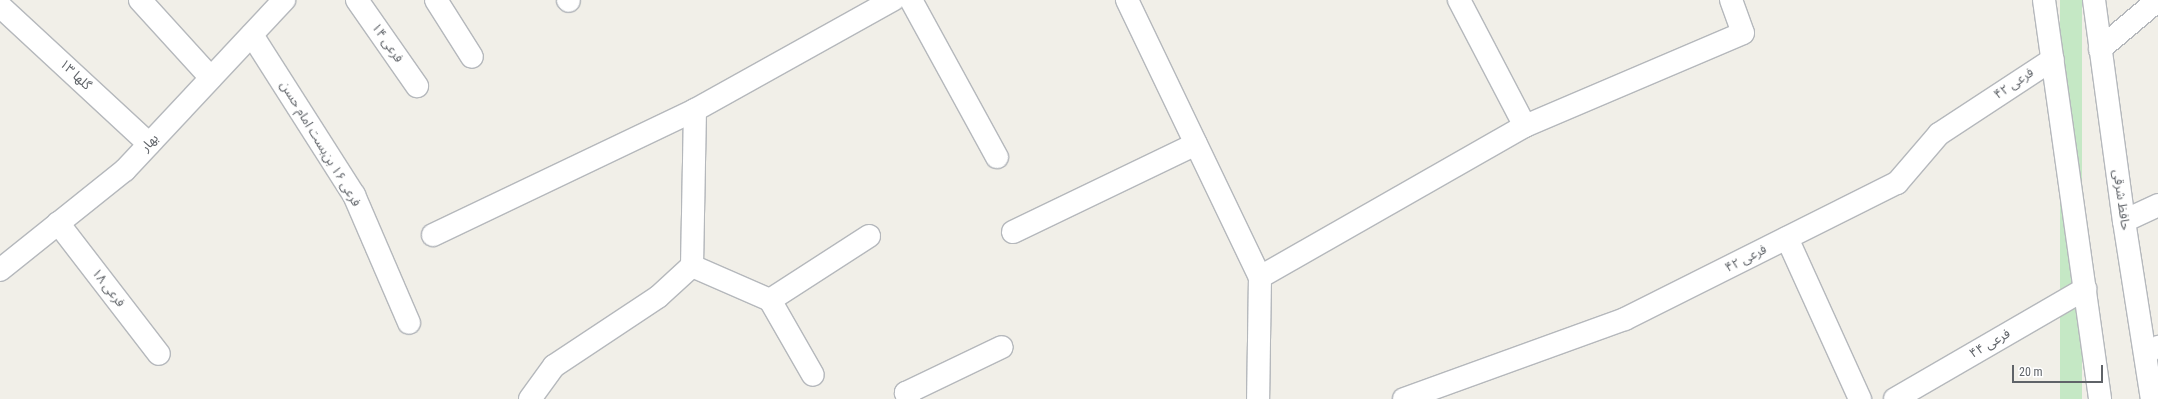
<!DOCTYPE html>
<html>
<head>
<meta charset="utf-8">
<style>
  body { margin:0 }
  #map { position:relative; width:2158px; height:399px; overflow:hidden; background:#f1efe8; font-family:"Roboto Condensed","Noto Sans Arabic",sans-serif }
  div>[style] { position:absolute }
  .green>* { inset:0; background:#c5e8c5; transform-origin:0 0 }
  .roads { filter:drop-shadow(1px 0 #b5b8bc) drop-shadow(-1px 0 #b5b8bc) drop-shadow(0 1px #b5b8bc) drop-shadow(0 -1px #b5b8bc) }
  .lane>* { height:18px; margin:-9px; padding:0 9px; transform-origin:9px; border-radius:9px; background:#fff }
  .street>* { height:22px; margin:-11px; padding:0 11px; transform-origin:11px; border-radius:11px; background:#fff }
  .secondary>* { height:22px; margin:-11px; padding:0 11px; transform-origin:11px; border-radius:11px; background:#fff }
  span { translate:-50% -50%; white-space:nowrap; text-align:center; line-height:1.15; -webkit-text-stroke:3.5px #fff; paint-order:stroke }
  .street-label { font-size:13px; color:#5f6368 }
  .scale { position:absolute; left:2012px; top:365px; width:91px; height:18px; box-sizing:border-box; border:2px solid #5f6368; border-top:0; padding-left:5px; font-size:12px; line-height:14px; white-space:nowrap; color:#5f6368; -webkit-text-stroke:3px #fff; paint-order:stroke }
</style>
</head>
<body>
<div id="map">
  <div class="green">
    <div style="left:2060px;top:0;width:22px;height:403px"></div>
  </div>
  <div class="roads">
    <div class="lane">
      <div style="left:2146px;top:358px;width:18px;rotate:-47deg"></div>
    </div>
    <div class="street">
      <div style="left:140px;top:0;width:105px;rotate:47.7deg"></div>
      <div style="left:357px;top:0;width:105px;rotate:55.1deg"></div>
      <div style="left:436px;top:0;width:67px;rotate:57.7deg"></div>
      <div style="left:568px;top:0;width:1px;rotate:45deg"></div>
      <div style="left:911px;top:0;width:179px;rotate:61.3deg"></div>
      <div style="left:1127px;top:0;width:307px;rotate:64.4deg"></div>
      <div style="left:1260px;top:277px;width:122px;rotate:90.9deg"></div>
      <div style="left:1459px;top:0;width:142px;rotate:62.4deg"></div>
      <div style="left:0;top:6px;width:203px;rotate:42.8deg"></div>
      <div style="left:252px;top:35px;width:190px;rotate:57.5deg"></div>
      <div style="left:354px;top:195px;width:139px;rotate:66.7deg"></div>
      <div style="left:2100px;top:49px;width:76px;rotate:-40.2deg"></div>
      <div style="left:2124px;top:221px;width:38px;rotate:-25deg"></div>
      <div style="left:58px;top:223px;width:165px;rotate:52.4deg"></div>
      <div style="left:1013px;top:232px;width:203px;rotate:-25.7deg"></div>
      <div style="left:433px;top:235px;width:290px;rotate:-25.5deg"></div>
      <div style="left:695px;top:110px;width:227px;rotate:-29.1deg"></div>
      <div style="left:1787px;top:238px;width:177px;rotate:65.6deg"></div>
      <div style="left:692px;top:266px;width:85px;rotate:23.6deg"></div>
      <div style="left:770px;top:300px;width:86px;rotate:60.2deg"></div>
      <div style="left:1260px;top:277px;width:305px;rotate:-29.7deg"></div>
      <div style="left:1525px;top:126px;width:237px;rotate:-23.1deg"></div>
      <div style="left:1743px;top:33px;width:35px;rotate:-110deg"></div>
      <div style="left:770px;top:300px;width:118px;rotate:-32.9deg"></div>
      <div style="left:530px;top:399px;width:41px;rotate:-54deg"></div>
      <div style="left:554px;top:366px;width:125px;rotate:-33.6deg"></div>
      <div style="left:658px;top:297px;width:46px;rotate:-42.4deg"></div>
      <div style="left:692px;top:266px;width:156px;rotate:-88.9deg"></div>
      <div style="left:909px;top:399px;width:7px;rotate:-117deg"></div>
      <div style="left:906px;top:393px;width:106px;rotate:-25.6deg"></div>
      <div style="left:1404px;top:399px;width:235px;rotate:-19.9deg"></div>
      <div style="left:1625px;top:319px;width:304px;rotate:-26.6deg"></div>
      <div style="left:1897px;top:183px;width:65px;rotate:-49.4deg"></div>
      <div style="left:1939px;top:134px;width:136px;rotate:-33.3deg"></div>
      <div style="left:1895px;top:399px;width:220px;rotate:-30.1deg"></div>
    </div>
    <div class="secondary">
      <div style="left:2044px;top:0;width:403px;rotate:82deg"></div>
      <div style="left:2094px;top:0;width:223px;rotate:82.3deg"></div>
      <div style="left:2124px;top:221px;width:180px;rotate:81.1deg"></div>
      <div style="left:0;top:270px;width:160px;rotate:-38.7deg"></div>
      <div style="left:125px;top:170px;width:233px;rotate:-46.9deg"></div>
    </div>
  </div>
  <div class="street-label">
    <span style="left:387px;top:43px;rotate:55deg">فرعی ۱۴</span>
    <span style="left:75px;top:75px;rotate:43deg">۱۳ گلها</span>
    <span style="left:2014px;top:84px;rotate:-34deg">فرعی ۴۲</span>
    <span style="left:150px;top:143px;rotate:-47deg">بهار</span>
    <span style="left:320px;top:144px;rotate:59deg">فرعی ۱۶ بن‌بست امام حسن</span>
    <span style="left:2121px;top:200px;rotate:82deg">حافظ شرقی</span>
    <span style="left:1746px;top:259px;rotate:-27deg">فرعی ۴۲</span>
    <span style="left:108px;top:288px;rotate:52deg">فرعی ۱۸</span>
    <span style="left:1990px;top:344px;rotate:-30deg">فرعی ۴۴</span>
  </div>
  <div class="scale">20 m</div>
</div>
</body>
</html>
